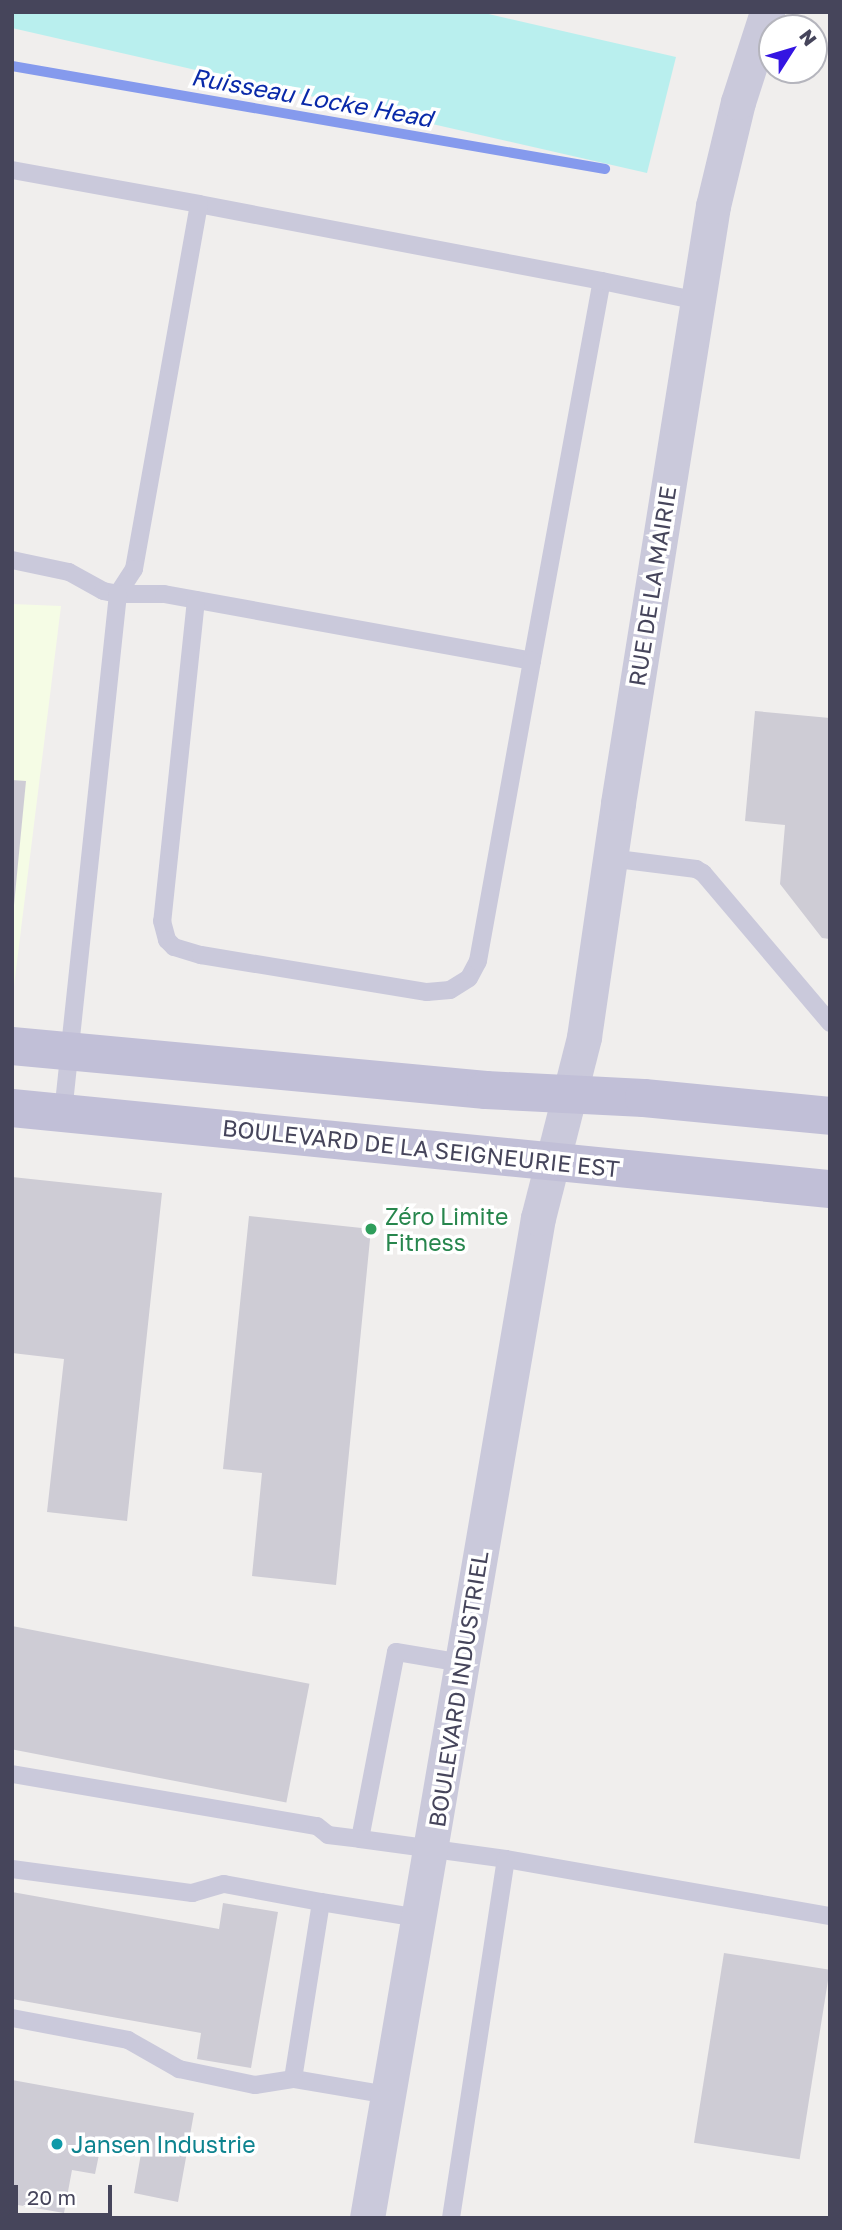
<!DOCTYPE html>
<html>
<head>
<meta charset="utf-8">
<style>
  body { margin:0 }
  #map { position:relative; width:842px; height:2230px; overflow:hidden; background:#f0eeed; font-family:"Golos Text",sans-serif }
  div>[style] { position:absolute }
  .commercial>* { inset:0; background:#f5fce5 }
  .green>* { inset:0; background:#b9efee }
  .stream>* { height:10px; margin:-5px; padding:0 5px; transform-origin:5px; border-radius:5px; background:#859aed }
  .building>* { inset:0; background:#ceccd5; transform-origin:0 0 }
  .lane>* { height:18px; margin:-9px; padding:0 9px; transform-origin:9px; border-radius:9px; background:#cac9db }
  .street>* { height:35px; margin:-17.5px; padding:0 17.5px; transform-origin:17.5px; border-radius:17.5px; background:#cac9db }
  .secondary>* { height:38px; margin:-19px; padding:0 19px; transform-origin:19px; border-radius:19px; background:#c1bfd7 }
  .dots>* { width:19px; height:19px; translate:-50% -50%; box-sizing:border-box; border:4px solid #fff; border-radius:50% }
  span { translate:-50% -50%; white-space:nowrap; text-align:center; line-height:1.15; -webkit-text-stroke:7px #fff; paint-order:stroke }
  .street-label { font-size:23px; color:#46455b }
  .leisure-label { font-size:23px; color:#27864d }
  .left { translate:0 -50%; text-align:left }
  .culture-label { font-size:23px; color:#0d838f }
  .water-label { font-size:24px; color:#0929a9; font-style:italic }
  .frame { position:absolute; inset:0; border:14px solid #46455b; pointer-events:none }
  .north { position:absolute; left:758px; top:14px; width:70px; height:70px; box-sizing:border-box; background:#fff; border:2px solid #b5b5bd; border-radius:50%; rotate:53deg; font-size:19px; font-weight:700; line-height:28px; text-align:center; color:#46455b }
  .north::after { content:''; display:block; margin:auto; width:24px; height:32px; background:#3415e2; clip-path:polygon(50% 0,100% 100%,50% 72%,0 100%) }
  .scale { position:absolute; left:14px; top:2185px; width:98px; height:32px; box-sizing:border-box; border:4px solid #46455b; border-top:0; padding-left:9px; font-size:21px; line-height:24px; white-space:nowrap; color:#46455b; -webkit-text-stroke:5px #fff; paint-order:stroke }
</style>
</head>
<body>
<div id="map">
  <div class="commercial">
    <div style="clip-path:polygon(12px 604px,61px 606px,12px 1002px)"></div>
  </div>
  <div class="green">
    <div style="clip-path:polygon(12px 12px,480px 12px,676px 57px,647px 173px,12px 28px)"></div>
  </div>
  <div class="stream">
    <div style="left:12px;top:66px;width:602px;rotate:9.85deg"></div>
  </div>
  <div class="building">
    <div style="clip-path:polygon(755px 711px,830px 718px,830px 939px,822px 938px,780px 884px,785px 825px,745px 821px)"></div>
    <div style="clip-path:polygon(12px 780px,26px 781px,14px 905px,12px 905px)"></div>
    <div style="clip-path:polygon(12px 1177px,162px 1193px,127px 1521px,47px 1512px,64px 1359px,12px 1353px)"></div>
    <div style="clip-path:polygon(249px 1216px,371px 1229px,336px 1585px,252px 1576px,262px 1473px,223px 1469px)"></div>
    <div style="left:12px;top:1626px;width:303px;height:121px;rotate:11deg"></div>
    <div style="clip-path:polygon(12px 1892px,219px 1929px,223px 1903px,278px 1912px,251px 2068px,197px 2059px,201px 2033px,12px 1999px)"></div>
    <div style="left:724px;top:1953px;width:107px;height:192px;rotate:9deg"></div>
    <div style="clip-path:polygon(12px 2080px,194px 2113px,178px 2202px,134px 2193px,142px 2148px,102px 2140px,95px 2174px,72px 2170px,64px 2213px,12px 2204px)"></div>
  </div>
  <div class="lane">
    <div style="left:12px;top:170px;width:190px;rotate:10.3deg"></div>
    <div style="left:602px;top:281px;width:99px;rotate:11.7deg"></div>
    <div style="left:12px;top:560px;width:58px;rotate:11.9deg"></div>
    <div style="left:69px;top:572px;width:39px;rotate:29deg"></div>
    <div style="left:103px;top:591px;width:15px;rotate:11deg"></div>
    <div style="left:118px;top:594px;width:46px"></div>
    <div style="left:164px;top:594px;width:374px;rotate:10.3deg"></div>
    <div style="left:532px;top:661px;width:386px;rotate:-79.6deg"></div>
    <div style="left:602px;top:281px;width:410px;rotate:-169.2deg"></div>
    <div style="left:199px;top:204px;width:371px;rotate:100.1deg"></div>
    <div style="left:134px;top:569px;width:30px;rotate:123deg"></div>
    <div style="left:118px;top:594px;width:522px;rotate:96.05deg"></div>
    <div style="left:196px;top:600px;width:323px;rotate:96deg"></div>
    <div style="left:162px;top:921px;width:20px;rotate:75deg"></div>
    <div style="left:167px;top:940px;width:10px;rotate:45deg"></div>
    <div style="left:174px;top:947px;width:28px;rotate:17deg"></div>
    <div style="left:201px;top:955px;width:229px;rotate:9.3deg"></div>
    <div style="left:427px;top:992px;width:23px;rotate:-5deg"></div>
    <div style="left:450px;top:990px;width:22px;rotate:-32deg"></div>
    <div style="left:469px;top:978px;width:19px;rotate:-62deg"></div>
    <div style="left:478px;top:961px;width:305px;rotate:-79.8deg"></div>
    <div style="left:609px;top:858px;width:88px;rotate:7.2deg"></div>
    <div style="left:696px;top:869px;width:8px;rotate:30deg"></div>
    <div style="left:703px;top:873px;width:197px;rotate:49.7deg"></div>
    <div style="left:462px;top:1663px;width:67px;rotate:-170.5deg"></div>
    <div style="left:396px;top:1652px;width:190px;rotate:100.9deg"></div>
    <div style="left:360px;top:1839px;width:147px;rotate:7.8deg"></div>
    <div style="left:506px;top:1859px;width:329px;rotate:10deg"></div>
    <div style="left:12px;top:1774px;width:309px;rotate:9.7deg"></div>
    <div style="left:317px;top:1826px;width:14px;rotate:39deg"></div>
    <div style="left:328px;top:1835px;width:32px;rotate:7deg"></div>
    <div style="left:12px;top:1869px;width:182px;rotate:7.6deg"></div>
    <div style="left:192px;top:1893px;width:33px;rotate:-16deg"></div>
    <div style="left:224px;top:1884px;width:99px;rotate:10.5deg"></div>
    <div style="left:12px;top:2018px;width:118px;rotate:10.7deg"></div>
    <div style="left:128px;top:2040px;width:59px;rotate:29.6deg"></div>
    <div style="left:179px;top:2069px;width:78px;rotate:11.9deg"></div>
    <div style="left:255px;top:2085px;width:38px;rotate:-9deg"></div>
    <div style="left:388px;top:2095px;width:96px;rotate:-170.4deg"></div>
    <div style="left:293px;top:2079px;width:179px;rotate:-81deg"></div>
    <div style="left:321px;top:1902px;width:99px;rotate:9.3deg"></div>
    <div style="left:451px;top:2218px;width:363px;rotate:-81.3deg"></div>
  </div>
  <div class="street">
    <div style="left:367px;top:2218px;width:1015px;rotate:-80.3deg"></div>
    <div style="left:538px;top:1218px;width:187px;rotate:-75.7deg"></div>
    <div style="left:584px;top:1037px;width:236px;rotate:-81.7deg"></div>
    <div style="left:618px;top:803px;width:605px;rotate:-80.96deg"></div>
    <div style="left:713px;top:206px;width:107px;rotate:-76.5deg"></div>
    <div style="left:738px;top:102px;width:95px;rotate:-72.1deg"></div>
  </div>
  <div class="secondary">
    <div style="left:12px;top:1046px;width:476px;rotate:5.3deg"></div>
    <div style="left:486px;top:1090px;width:158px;rotate:2.9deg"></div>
    <div style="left:644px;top:1098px;width:187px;rotate:5.5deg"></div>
    <div style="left:12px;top:1108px;width:822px;rotate:5.66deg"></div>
  </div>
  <div class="dots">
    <div style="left:371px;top:1229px;background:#2e9e5b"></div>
    <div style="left:57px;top:2144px;background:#0f9aa8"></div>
  </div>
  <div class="street-label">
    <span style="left:652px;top:586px;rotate:-81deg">RUE DE LA MAIRIE</span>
    <span style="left:421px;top:1148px;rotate:6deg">BOULEVARD DE LA SEIGNEURIE EST</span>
    <span style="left:458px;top:1689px;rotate:-81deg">BOULEVARD INDUSTRIEL</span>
  </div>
  <div class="leisure-label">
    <span class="left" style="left:385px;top:1229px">Zéro Limite<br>Fitness</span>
  </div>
  <div class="culture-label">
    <span class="left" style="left:71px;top:2144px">Jansen Industrie</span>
  </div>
  <div class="water-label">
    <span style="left:312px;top:97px;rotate:10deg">Ruisseau Locke Head</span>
  </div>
  <div class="frame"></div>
  <div class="north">N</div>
  <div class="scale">20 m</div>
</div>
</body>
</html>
